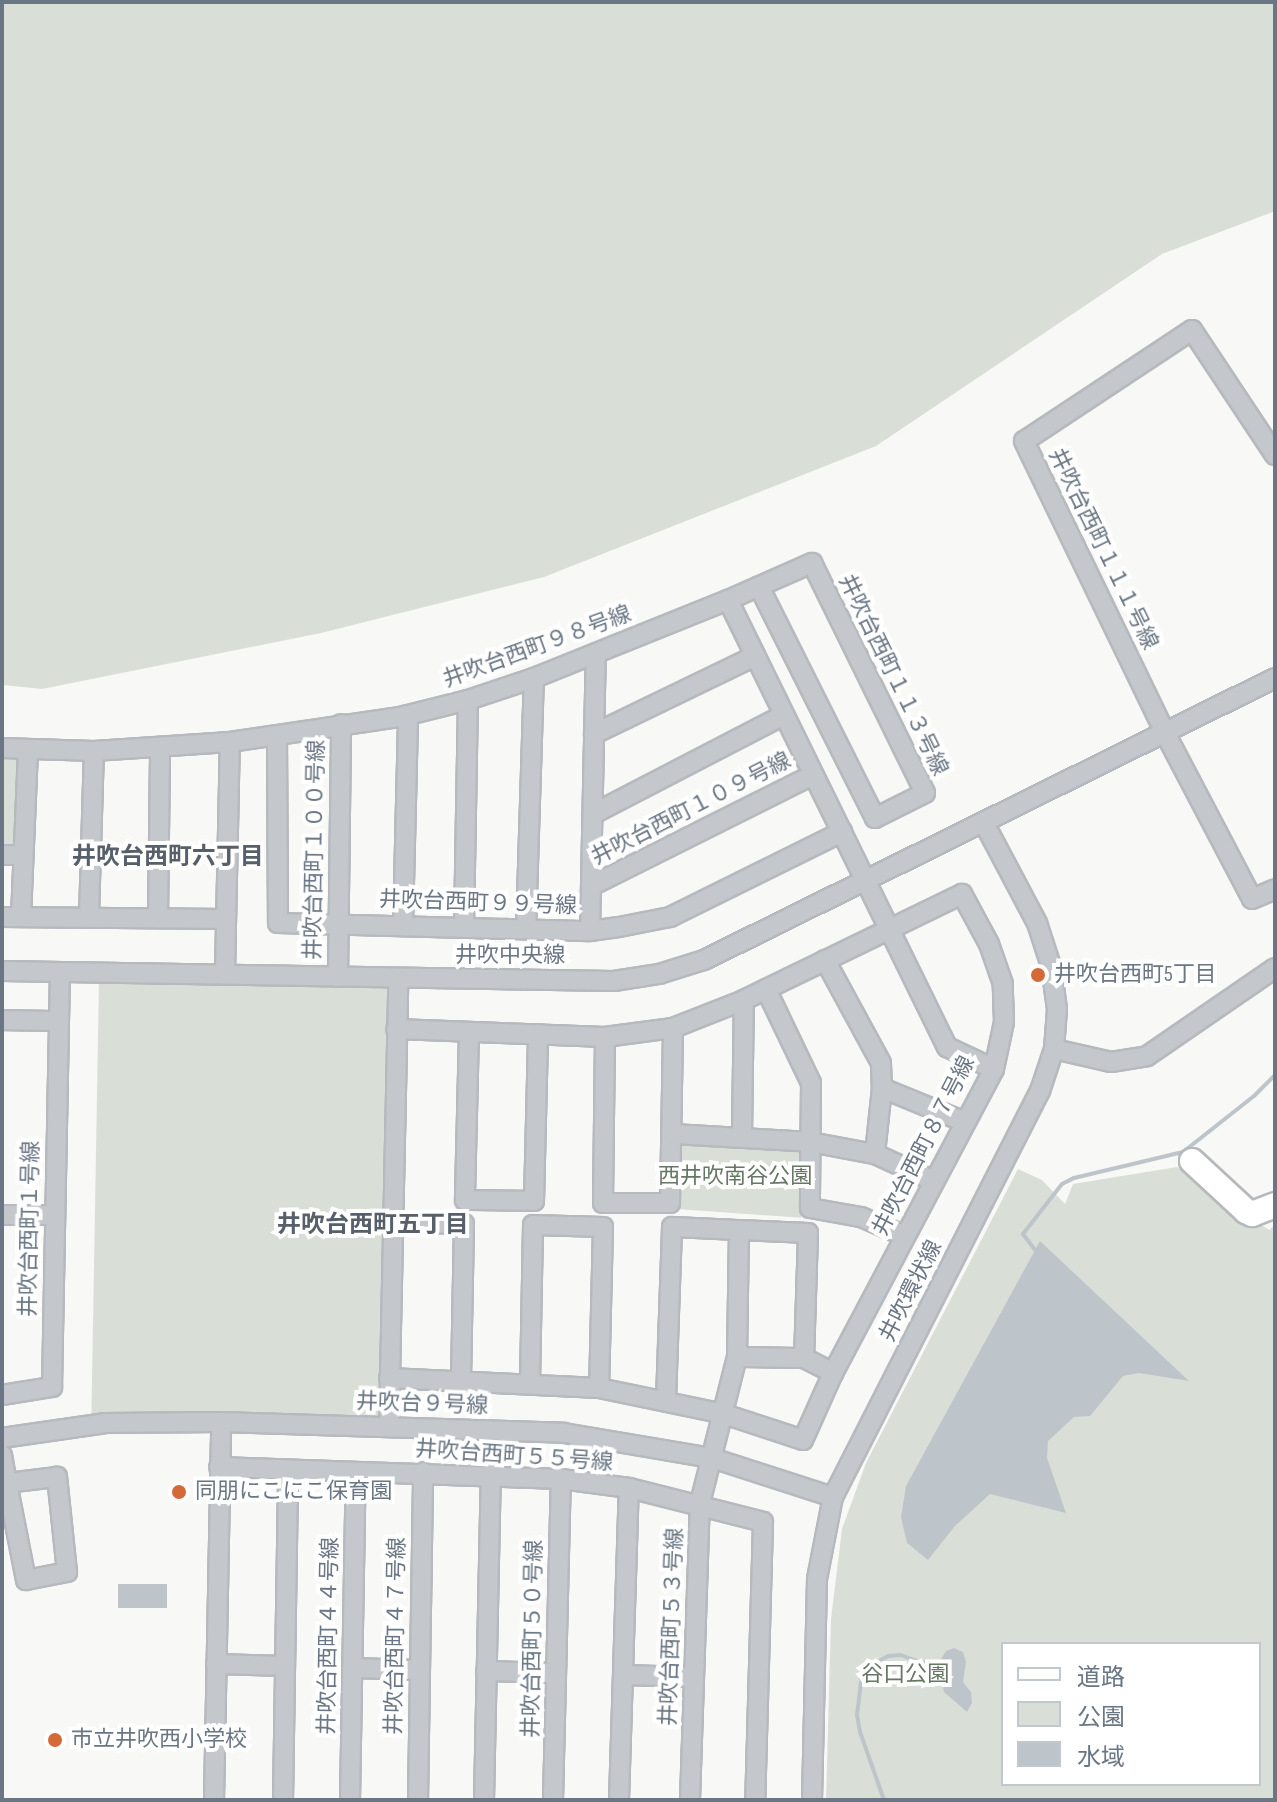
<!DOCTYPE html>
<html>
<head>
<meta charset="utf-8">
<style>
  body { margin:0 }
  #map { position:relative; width:1277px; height:1802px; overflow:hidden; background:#f8f8f6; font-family:"Sofia Sans Condensed","Noto Sans JP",sans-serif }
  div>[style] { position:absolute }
  .green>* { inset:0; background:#d9dfd7; transform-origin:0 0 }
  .water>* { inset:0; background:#bdc5cb; transform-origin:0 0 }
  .stream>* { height:4px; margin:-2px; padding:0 2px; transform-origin:2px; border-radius:2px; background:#bdc5cb }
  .roads { filter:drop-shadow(2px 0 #b6b9bd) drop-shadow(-2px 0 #b6b9bd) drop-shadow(0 2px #b6b9bd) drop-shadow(0 -2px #b6b9bd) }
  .minor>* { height:18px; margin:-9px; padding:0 9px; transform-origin:9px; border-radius:9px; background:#c4c7cb }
  .major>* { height:24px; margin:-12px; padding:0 12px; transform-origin:12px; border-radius:12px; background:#fff }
  .dots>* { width:22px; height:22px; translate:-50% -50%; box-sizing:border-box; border:4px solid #fff; border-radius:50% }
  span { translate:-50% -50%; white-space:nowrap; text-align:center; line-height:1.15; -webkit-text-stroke:8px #fff; paint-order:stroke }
  .street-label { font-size:22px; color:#6a7684 }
  .poi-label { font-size:22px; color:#6a7684 }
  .left { translate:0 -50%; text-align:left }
  .park-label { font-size:22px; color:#667764 }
  .neighbourhood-label { font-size:24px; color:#57606a; font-weight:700 }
  .frame { position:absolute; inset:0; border:4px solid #6a7684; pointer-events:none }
  .legend { position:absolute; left:1001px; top:1642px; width:260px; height:144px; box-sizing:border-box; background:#fff; border:2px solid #c3c8ce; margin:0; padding:10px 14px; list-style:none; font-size:24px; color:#6a7684 }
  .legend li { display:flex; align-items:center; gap:16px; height:40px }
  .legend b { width:40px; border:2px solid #c3c8ce }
</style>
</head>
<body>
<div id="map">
  <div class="green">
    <div style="clip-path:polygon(2px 2px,1275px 2px,1275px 211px,1162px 254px,876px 446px,544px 577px,321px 633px,42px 689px,2px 685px)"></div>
    <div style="clip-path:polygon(2px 756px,21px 756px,18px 850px,2px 850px)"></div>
    <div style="left:99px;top:979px;width:291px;height:437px;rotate:1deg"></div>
    <div style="left:678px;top:1141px;width:128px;height:68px;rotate:4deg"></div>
    <div style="clip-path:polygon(evenodd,1177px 1167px,1269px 1230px,1275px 1225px,1275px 1800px,826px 1800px,831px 1619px,842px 1529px,866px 1463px,1018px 1169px,1042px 1180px,1065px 1204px,1073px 1184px,1177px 1167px,1003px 1644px,1259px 1644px,1259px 1784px,1003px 1784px,1003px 1644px)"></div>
  </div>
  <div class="water">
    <div style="clip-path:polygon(1040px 1241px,1189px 1381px,1139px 1373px,1123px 1376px,1090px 1416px,1074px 1417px,1048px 1441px,1047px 1458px,1066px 1513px,990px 1494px,955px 1526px,928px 1560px,907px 1543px,901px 1517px,906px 1486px)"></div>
    <div style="left:118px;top:1584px;width:49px;height:24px"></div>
    <div style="clip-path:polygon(954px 1648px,963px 1652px,966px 1662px,963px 1682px,971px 1692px,972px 1703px,967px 1712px,944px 1692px,941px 1676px,920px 1676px,919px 1659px,938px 1664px,946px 1651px)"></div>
  </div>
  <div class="stream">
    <div style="left:1035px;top:1250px;width:20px;rotate:-127deg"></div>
    <div style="left:1023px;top:1234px;width:63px;rotate:-52deg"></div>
    <div style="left:1062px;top:1184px;width:13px;rotate:-27deg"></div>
    <div style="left:1074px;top:1178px;width:112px;rotate:-13.4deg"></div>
    <div style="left:1183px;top:1152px;width:90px;rotate:-38.3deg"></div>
    <div style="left:1254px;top:1096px;width:30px;rotate:-45deg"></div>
    <div style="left:884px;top:1800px;width:72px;rotate:-109.4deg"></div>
    <div style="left:860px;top:1732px;width:17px;rotate:-100deg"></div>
    <div style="left:857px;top:1715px;width:38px;rotate:-83deg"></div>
    <div style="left:862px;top:1677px;width:19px;rotate:-47deg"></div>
    <div style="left:875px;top:1663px;width:15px;rotate:-28deg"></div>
    <div style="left:888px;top:1656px;width:13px;rotate:-4deg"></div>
    <div style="left:901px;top:1655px;width:19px;rotate:21deg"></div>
  </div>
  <div class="roads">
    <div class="minor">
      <div style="left:1275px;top:455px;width:150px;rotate:-123.6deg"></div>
      <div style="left:1192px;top:330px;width:201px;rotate:146.5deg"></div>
      <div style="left:1024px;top:441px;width:324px;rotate:64.2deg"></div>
      <div style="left:1165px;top:733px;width:187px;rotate:62.3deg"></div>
      <div style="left:1252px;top:899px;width:25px;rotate:-23deg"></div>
      <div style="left:728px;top:600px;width:92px;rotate:-23.8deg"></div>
      <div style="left:812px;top:563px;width:256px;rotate:63.8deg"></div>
      <div style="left:925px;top:793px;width:56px;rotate:153.4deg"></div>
      <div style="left:875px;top:818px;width:259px;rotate:-116.6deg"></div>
      <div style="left:594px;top:734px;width:179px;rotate:-25.8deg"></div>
      <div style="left:277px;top:737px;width:186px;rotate:89.7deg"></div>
      <div style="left:278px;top:923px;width:312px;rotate:1.5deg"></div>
      <div style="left:590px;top:931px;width:29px;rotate:-8deg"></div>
      <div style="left:619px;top:927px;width:52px;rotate:-11.1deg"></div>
      <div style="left:670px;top:917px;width:192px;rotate:-26.3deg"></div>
      <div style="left:2px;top:748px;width:92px;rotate:1.9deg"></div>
      <div style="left:94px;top:751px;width:136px;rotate:-3.8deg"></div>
      <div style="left:593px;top:814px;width:215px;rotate:-27.4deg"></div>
      <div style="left:2px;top:855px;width:21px"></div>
      <div style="left:591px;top:886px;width:248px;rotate:-26.6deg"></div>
      <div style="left:2px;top:917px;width:224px;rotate:0.5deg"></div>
      <div style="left:21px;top:917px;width:168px;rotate:-87.6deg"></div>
      <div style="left:89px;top:917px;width:166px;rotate:-88.3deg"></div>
      <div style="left:158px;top:918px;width:170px;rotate:-89.3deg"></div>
      <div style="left:403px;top:925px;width:210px;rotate:-88.6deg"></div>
      <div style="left:464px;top:926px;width:226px;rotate:-89deg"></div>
      <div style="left:526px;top:929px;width:251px;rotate:-88.2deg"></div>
      <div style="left:590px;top:931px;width:277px;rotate:-88.8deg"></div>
      <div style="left:825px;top:960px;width:117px;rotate:61.5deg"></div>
      <div style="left:881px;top:1063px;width:25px;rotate:88deg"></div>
      <div style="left:882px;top:1088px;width:66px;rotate:96.1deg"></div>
      <div style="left:2px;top:971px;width:612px;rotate:0.94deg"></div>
      <div style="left:614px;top:981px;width:46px;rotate:-8.8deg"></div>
      <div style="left:659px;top:974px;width:47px;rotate:-17.3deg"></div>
      <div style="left:704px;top:960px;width:637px;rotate:-26.28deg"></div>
      <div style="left:225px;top:973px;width:231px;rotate:-88.8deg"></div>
      <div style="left:230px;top:742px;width:172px;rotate:-8.4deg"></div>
      <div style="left:400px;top:717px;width:70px;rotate:-14deg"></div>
      <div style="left:468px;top:700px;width:70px;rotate:-18.4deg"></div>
      <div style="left:534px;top:678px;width:209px;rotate:-21.9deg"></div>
      <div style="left:728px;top:600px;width:498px;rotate:63.9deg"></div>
      <div style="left:947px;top:1047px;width:52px;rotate:25.1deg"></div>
      <div style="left:338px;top:977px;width:253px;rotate:-89.3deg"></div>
      <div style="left:766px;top:989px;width:104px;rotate:64.4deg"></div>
      <div style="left:811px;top:1083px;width:125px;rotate:90.5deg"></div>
      <div style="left:810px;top:1208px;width:52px;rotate:10deg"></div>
      <div style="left:861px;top:1217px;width:48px;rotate:23.4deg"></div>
      <div style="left:2px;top:1020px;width:56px;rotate:1deg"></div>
      <div style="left:469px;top:1032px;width:168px;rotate:91.4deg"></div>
      <div style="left:465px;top:1200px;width:69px;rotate:0.8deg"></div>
      <div style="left:534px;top:1201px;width:167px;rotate:-88.6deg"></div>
      <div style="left:605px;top:1037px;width:166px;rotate:90.7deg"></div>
      <div style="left:603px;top:1203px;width:67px"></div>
      <div style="left:670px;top:1203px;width:175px;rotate:-89deg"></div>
      <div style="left:1054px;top:1049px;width:58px;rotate:12.8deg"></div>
      <div style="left:1111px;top:1062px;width:36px;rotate:-9deg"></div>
      <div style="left:1147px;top:1056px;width:155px;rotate:-34.5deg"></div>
      <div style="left:882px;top:1088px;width:90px;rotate:22.3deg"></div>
      <div style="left:673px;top:1134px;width:137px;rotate:3.3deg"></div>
      <div style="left:810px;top:1142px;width:66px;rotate:10.5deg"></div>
      <div style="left:875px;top:1154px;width:65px;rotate:24.6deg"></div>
      <div style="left:742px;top:1135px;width:135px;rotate:-89.2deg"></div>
      <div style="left:2px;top:1215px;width:52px"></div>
      <div style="left:391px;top:1222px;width:73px;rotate:1.6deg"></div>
      <div style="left:464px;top:1224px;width:155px;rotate:91.1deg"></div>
      <div style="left:737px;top:1357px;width:67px;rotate:0.9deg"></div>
      <div style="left:389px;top:1378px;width:210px;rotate:2.7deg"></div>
      <div style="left:599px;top:1388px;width:128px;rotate:11.7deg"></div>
      <div style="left:724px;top:1414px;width:83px;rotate:18.2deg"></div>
      <div style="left:803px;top:1440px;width:73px;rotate:-65.9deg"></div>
      <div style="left:833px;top:1373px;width:344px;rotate:-62.1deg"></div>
      <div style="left:994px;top:1069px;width:48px;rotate:-78deg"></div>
      <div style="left:1004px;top:1022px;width:38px;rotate:-92deg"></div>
      <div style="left:1003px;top:984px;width:42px;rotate:-109.3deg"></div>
      <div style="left:989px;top:944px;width:57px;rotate:-118.4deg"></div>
      <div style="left:962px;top:894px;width:242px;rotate:154.1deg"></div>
      <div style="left:744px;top:1000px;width:76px;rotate:158.5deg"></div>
      <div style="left:673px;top:1028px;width:69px;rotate:172.5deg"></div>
      <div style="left:605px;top:1037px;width:209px;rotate:-177.8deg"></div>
      <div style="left:530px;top:1383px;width:158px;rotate:-88.9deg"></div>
      <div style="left:533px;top:1225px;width:70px;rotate:1.6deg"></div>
      <div style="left:603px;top:1227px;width:161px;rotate:91.4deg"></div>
      <div style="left:2px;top:1395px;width:51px;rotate:-9.1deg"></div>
      <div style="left:52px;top:1387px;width:415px;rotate:-88.9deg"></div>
      <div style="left:666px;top:1400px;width:173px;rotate:-88deg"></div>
      <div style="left:672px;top:1227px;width:67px;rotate:2.6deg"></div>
      <div style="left:389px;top:1426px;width:447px;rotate:-88.8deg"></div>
      <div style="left:2px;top:1438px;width:105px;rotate:-8.2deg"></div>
      <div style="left:106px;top:1423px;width:115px;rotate:-0.5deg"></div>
      <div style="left:221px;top:1422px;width:343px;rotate:1.8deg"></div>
      <div style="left:564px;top:1433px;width:150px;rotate:9.6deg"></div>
      <div style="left:712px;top:1458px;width:127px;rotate:17.9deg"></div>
      <div style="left:2px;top:1455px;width:28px;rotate:80deg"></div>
      <div style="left:7px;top:1483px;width:99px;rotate:78.9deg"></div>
      <div style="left:26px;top:1580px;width:42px;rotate:-11deg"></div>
      <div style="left:67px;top:1572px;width:96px;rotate:-96deg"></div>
      <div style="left:57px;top:1477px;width:50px;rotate:173.2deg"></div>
      <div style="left:219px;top:1467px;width:342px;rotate:2deg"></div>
      <div style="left:561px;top:1479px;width:69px;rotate:7.5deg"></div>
      <div style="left:629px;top:1488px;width:138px;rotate:14.2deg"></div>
      <div style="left:763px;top:1522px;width:278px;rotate:91.6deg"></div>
      <div style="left:216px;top:1664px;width:69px;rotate:1.7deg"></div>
      <div style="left:352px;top:1668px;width:68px;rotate:1.7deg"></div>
      <div style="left:486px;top:1671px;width:70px;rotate:1.6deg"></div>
      <div style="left:623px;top:1675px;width:71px;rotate:1.6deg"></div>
      <div style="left:214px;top:1800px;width:378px;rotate:-88.9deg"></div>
      <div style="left:283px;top:1800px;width:329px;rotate:-89.1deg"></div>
      <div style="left:350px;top:1800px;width:328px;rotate:-89deg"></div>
      <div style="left:418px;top:1800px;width:328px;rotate:-89.1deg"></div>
      <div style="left:484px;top:1800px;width:326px;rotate:-88.8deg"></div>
      <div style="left:553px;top:1800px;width:321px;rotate:-88.6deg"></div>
      <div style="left:619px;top:1800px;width:312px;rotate:-88.2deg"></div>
      <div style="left:690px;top:1800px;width:297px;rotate:-88.1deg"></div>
      <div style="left:700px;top:1503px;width:151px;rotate:-75.8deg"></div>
      <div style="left:737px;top:1357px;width:127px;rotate:-89.1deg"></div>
      <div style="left:739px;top:1230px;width:69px;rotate:2.5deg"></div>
      <div style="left:808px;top:1233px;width:125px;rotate:91.8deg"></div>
      <div style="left:804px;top:1358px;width:33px;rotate:27deg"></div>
      <div style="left:812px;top:1800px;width:221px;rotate:-88.7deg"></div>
      <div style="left:817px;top:1579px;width:84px;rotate:-79deg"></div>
      <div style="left:833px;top:1497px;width:456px;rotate:-63deg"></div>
      <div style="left:1040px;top:1091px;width:44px;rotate:-71.6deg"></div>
      <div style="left:1054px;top:1049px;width:40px;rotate:-85.7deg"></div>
      <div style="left:1057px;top:1009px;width:43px;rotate:-97.9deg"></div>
      <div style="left:1051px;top:966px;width:45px;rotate:-108deg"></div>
      <div style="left:1037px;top:923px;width:113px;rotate:-117.9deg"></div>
    </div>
    <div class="major">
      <div style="left:1192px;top:1161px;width:74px;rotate:42.8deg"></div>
      <div style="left:1246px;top:1211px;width:7px;rotate:27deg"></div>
      <div style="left:1252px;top:1214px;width:25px;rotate:-21deg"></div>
    </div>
  </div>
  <div class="dots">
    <div style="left:1038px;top:975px;background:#d56a39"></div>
    <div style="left:179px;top:1492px;background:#d56a39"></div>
    <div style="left:55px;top:1740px;background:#d56a39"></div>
  </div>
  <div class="street-label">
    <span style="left:1103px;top:549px;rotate:64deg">井吹台西町１１１号線</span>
    <span style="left:537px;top:647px;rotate:-20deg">井吹台西町９８号線</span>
    <span style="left:893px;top:675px;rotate:64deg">井吹台西町１１３号線</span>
    <span style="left:691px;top:809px;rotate:-27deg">井吹台西町１０９号線</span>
    <span style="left:315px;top:850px;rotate:-89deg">井吹台西町１００号線</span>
    <span style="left:478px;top:903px;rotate:2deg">井吹台西町９９号線</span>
    <span style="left:510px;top:956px">井吹中央線</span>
    <span style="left:924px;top:1146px;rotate:-63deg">井吹台西町８７号線</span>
    <span style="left:30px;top:1229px;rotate:-89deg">井吹台西町１号線</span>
    <span style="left:911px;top:1291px;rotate:-63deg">井吹環状線</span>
    <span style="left:422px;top:1404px;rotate:2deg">井吹台９号線</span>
    <span style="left:514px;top:1456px;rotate:4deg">井吹台西町５５号線</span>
    <span style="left:672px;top:1627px;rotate:-88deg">井吹台西町５３号線</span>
    <span style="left:329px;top:1636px;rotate:-89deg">井吹台西町４４号線</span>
    <span style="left:396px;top:1636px;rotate:-89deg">井吹台西町４７号線</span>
    <span style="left:533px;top:1639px;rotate:-89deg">井吹台西町５０号線</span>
  </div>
  <div class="poi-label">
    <span class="left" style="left:1054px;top:975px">井吹台西町5丁目</span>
    <span class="left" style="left:195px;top:1492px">同朋にこにこ保育園</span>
    <span class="left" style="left:71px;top:1740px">市立井吹西小学校</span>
  </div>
  <div class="park-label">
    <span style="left:735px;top:1177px">西井吹南谷公園</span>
    <span style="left:905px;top:1675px">谷口公園</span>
  </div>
  <div class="neighbourhood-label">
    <span style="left:168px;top:857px">井吹台西町六丁目</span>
    <span style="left:373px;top:1225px">井吹台西町五丁目</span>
  </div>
  <div class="frame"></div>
  <ul class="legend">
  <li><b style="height:10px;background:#fff"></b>道路</li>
  <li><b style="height:22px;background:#d9dfd7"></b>公園</li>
  <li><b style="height:22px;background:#bdc5cb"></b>水域</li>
  </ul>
</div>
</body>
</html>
